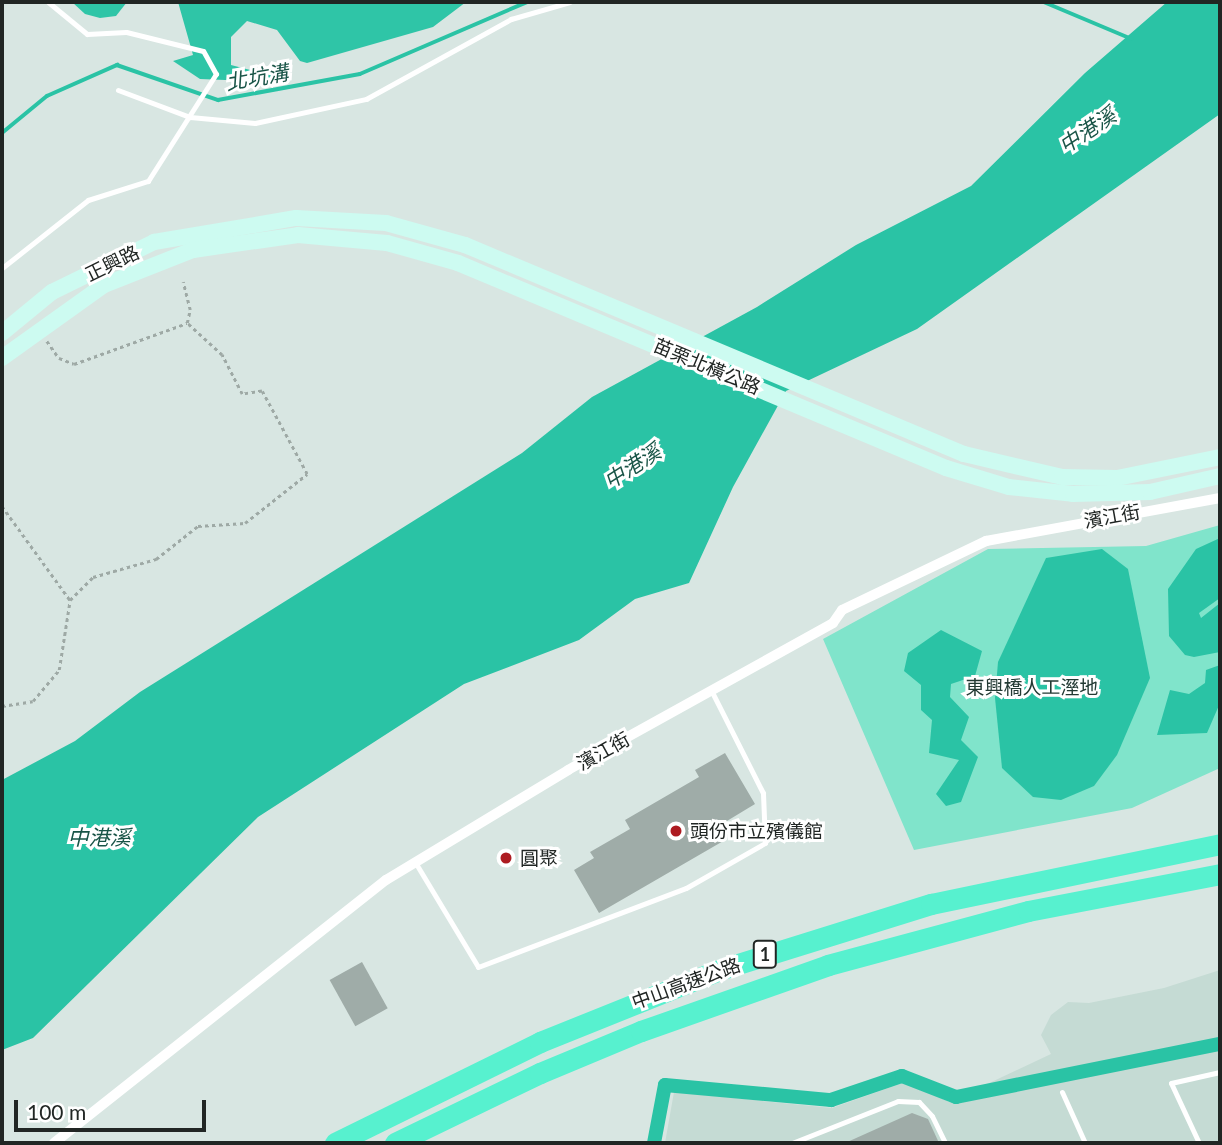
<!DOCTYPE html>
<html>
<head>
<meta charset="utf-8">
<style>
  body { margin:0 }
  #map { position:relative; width:1222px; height:1145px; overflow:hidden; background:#d8e6e2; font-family:Lato,"Noto Sans TC",sans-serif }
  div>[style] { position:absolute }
  .built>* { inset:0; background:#c5dbd4 }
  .green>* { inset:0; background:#80e4cb }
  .forest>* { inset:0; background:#2fc5a7 }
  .water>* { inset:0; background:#2ac3a5 }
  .stream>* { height:3.5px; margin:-1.75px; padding:0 1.75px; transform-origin:1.75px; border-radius:1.75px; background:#2ac3a5 }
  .canal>* { height:14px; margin:-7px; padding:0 7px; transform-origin:7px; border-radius:7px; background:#2ac3a5 }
  .building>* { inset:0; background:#9faca8; transform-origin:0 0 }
  .path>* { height:2.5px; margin-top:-1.25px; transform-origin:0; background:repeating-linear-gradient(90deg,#9ea9a5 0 3.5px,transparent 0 7px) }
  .lane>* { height:5px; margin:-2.5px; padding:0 2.5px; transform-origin:2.5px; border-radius:2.5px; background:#fff }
  .street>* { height:10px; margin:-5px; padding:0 5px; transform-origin:5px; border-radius:5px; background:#fff }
  .secondary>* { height:16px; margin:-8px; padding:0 8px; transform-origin:8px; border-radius:8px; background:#cdfbf1 }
  .highway>* { height:21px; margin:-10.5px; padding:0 10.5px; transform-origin:10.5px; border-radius:10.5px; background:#57f1cf }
  .dots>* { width:19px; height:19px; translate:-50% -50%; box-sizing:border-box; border:4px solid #fff; border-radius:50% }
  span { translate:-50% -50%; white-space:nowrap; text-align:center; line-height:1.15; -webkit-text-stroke:6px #fff; paint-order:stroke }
  .shield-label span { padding:2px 5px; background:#fff; border:2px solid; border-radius:5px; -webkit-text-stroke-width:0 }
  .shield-label { font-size:18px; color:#212624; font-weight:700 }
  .street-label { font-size:19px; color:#212624 }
  .park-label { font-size:19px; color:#233a34 }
  .poi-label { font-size:19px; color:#212624 }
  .left { translate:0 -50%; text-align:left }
  .water-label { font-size:21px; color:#195447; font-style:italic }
  .frame { position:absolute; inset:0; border:4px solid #212624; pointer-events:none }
  .scale { position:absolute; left:14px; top:1100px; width:192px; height:32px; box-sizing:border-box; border:4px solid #212624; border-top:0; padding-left:9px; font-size:21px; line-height:24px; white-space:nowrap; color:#212624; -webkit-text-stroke:5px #fff; paint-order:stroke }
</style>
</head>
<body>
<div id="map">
  <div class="built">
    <div style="clip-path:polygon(1220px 970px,1220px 1143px,665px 1143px,674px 1092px,832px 1108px,908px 1081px,949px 1102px,1051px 1054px,1041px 1035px,1051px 1015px,1068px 1002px,1089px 1003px,1164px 988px)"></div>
  </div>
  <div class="green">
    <div style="clip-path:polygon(1220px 525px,1220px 768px,1132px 808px,914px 850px,823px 639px,988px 549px,1146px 546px)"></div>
  </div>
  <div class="forest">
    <div style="clip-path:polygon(72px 2px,127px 2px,116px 16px,100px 18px,85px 14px)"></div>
    <div style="clip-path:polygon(178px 2px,466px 2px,433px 27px,307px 63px,300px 61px,277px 30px,247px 21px,231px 37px,231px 65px,274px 76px,278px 82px,200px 79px,173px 61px,193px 55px)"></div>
  </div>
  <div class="water">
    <div style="clip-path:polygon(1167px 2px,1220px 2px,1220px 114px,917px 329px,786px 391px,733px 487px,689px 583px,635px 599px,579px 640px,464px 684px,258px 817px,33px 1038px,2px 1050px,2px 780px,75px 741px,140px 692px,522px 453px,592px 397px,757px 307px,856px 245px,971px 186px,1085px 73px)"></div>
    <div style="clip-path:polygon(1220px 538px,1220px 598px,1199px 613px,1201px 618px,1220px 603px,1220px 652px,1194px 657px,1185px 655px,1169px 636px,1168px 589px,1196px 549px)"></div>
    <div style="clip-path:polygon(1102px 549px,1128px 569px,1150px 678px,1117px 755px,1094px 786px,1061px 800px,1033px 797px,1002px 768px,995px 698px,998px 662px,1046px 558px)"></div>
    <div style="clip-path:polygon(941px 630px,982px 651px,975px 676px,951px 684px,950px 697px,969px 717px,961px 740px,978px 757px,961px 802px,946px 806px,936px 794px,959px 760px,929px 753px,932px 720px,921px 710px,921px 685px,904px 671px,908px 653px)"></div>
    <div style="clip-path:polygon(1220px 665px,1220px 703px,1207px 733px,1157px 735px,1170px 690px,1189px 694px,1205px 683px,1206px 670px)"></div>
  </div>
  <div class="stream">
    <div style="left:1044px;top:2px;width:95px;rotate:22.8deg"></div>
    <div style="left:2px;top:133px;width:58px;rotate:-39.4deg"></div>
    <div style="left:47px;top:96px;width:77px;rotate:-23.9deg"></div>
    <div style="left:117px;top:65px;width:107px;rotate:19.1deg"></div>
    <div style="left:218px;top:100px;width:144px;rotate:-10.4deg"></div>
    <div style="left:360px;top:74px;width:182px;rotate:-23.3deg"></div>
  </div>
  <div class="canal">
    <div style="left:654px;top:1143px;width:59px;rotate:-79.3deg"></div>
    <div style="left:665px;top:1085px;width:167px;rotate:5.2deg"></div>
    <div style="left:831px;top:1100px;width:75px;rotate:-18.7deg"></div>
    <div style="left:902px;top:1076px;width:58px;rotate:21.3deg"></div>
    <div style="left:956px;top:1097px;width:269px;rotate:-11.4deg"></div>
  </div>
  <div class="building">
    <div style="clip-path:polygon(725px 753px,755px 804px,717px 827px,725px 840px,599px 913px,574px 870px,594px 858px,590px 852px,630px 829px,625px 820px,699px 777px,695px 770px)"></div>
    <div style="left:362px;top:962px;width:53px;height:37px;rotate:61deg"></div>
    <div style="clip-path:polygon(912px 1113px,928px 1119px,939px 1143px,845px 1143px)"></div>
  </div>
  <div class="path">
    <div style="left:47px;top:341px;width:21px;rotate:55deg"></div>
    <div style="left:59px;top:358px;width:16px;rotate:22deg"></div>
    <div style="left:74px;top:364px;width:120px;rotate:-19.9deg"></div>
    <div style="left:187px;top:323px;width:13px;rotate:-77deg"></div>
    <div style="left:190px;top:310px;width:29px;rotate:-104deg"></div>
    <div style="left:2px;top:506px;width:116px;rotate:54.1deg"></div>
    <div style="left:70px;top:600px;width:33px;rotate:-45deg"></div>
    <div style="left:93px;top:577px;width:66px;rotate:-15.9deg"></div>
    <div style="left:156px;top:559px;width:53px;rotate:-38.2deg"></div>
    <div style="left:198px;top:526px;width:47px;rotate:-3.7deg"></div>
    <div style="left:245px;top:523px;width:79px;rotate:-38.3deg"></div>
    <div style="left:307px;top:474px;width:94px;rotate:-118.5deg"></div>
    <div style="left:262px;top:391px;width:20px;rotate:171deg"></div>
    <div style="left:242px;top:394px;width:44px;rotate:-117.1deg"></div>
    <div style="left:222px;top:355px;width:47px;rotate:-137.6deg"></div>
    <div style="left:2px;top:706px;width:31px;rotate:-9deg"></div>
    <div style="left:33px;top:701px;width:40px;rotate:-50deg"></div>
    <div style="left:59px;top:670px;width:71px;rotate:-81.1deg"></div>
  </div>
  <div class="lane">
    <div style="left:118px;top:90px;width:77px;rotate:20.6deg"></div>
    <div style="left:190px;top:117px;width:65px;rotate:5.3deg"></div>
    <div style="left:255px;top:123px;width:114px;rotate:-12.2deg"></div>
    <div style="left:366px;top:99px;width:166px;rotate:-28.9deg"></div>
    <div style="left:511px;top:19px;width:61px;rotate:-16.1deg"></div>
    <div style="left:2px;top:268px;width:110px;rotate:-38.3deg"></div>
    <div style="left:88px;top:200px;width:63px;rotate:-17.6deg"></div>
    <div style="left:148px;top:181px;width:127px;rotate:-57.6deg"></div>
    <div style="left:216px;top:74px;width:26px;rotate:-119deg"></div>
    <div style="left:203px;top:51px;width:79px;rotate:-166.1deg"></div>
    <div style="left:126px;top:32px;width:39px;rotate:177deg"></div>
    <div style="left:87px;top:34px;width:50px;rotate:-140.6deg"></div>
    <div style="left:415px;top:862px;width:122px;rotate:59deg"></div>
    <div style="left:478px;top:967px;width:222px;rotate:-20.8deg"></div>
    <div style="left:686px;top:888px;width:91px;rotate:-29.7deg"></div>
    <div style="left:765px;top:843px;width:50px;rotate:-92.3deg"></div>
    <div style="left:763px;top:793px;width:113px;rotate:-116.8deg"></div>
    <div style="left:1062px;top:1092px;width:56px;rotate:65.7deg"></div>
    <div style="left:792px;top:1143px;width:114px;rotate:-21.6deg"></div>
    <div style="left:898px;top:1101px;width:21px;rotate:3deg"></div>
    <div style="left:919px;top:1102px;width:19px;rotate:47deg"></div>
    <div style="left:932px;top:1116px;width:30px;rotate:64deg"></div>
    <div style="left:1199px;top:1143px;width:66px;rotate:-115deg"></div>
    <div style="left:1171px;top:1083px;width:50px;rotate:-12.7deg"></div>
  </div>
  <div class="street">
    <div style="left:54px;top:1143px;width:424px;rotate:-38.4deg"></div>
    <div style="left:386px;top:880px;width:213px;rotate:-31.1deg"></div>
    <div style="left:568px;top:770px;width:303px;rotate:-29deg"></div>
    <div style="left:833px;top:623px;width:16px;rotate:-55deg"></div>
    <div style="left:842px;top:610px;width:160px;rotate:-25.6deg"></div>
    <div style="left:986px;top:541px;width:238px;rotate:-10.4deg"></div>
  </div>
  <div class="secondary">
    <div style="left:2px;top:333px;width:65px;rotate:-39.4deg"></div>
    <div style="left:52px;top:292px;width:114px;rotate:-26.1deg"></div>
    <div style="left:154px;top:242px;width:144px;rotate:-9.6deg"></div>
    <div style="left:296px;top:218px;width:90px;rotate:3.2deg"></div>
    <div style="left:386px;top:223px;width:82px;rotate:15.6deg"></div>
    <div style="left:465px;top:245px;width:541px;rotate:22.73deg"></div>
    <div style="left:964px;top:454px;width:101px;rotate:13.2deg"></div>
    <div style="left:1062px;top:477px;width:55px;rotate:1deg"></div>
    <div style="left:1117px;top:478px;width:105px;rotate:-11.5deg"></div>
    <div style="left:2px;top:358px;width:125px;rotate:-35.6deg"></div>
    <div style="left:104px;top:285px;width:96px;rotate:-21.5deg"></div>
    <div style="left:193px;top:250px;width:106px;rotate:-8.1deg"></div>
    <div style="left:298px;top:235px;width:89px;rotate:5.1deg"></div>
    <div style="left:387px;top:243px;width:74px;rotate:15.7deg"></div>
    <div style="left:458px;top:263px;width:529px;rotate:22.79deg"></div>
    <div style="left:946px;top:468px;width:66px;rotate:16.8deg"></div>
    <div style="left:1009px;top:487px;width:64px;rotate:6.2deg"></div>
    <div style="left:1073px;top:494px;width:77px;rotate:-1.5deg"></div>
    <div style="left:1150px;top:492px;width:72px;rotate:-12.9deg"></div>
  </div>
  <div class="highway">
    <div style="left:335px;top:1143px;width:229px;rotate:-26.2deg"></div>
    <div style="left:540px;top:1042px;width:196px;rotate:-21.9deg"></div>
    <div style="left:722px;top:969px;width:219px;rotate:-17.3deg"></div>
    <div style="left:931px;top:904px;width:295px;rotate:-11.7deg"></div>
    <div style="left:395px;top:1143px;width:161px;rotate:-25.8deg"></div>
    <div style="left:540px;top:1073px;width:109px;rotate:-22.6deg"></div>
    <div style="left:641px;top:1031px;width:198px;rotate:-19.4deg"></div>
    <div style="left:828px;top:965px;width:207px;rotate:-15.1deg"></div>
    <div style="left:1028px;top:911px;width:196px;rotate:-10.9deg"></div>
  </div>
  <div class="dots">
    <div style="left:676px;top:831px;background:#ad1b21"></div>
    <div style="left:506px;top:858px;background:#ad1b21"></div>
  </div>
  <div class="shield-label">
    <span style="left:765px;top:954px">1</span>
  </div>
  <div class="street-label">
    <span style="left:112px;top:263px;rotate:-26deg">正興路</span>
    <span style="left:707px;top:366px;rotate:23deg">苗栗北橫公路</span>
    <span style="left:1112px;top:516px;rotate:-10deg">濱江街</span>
    <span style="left:603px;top:751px;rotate:-29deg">濱江街</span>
    <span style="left:686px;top:983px;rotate:-20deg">中山高速公路</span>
  </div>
  <div class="park-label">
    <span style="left:1032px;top:687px">東興橋人工溼地</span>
  </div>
  <div class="poi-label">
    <span class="left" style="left:690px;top:831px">頭份市立殯儀館</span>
    <span class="left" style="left:520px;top:858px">圓聚</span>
  </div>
  <div class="water-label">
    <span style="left:257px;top:77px;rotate:-10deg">北坑溝</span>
    <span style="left:1087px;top:130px;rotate:-34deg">中港溪</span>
    <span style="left:632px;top:466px;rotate:-33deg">中港溪</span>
    <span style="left:99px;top:837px">中港溪</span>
  </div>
  <div class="frame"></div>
  <div class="scale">100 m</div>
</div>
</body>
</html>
